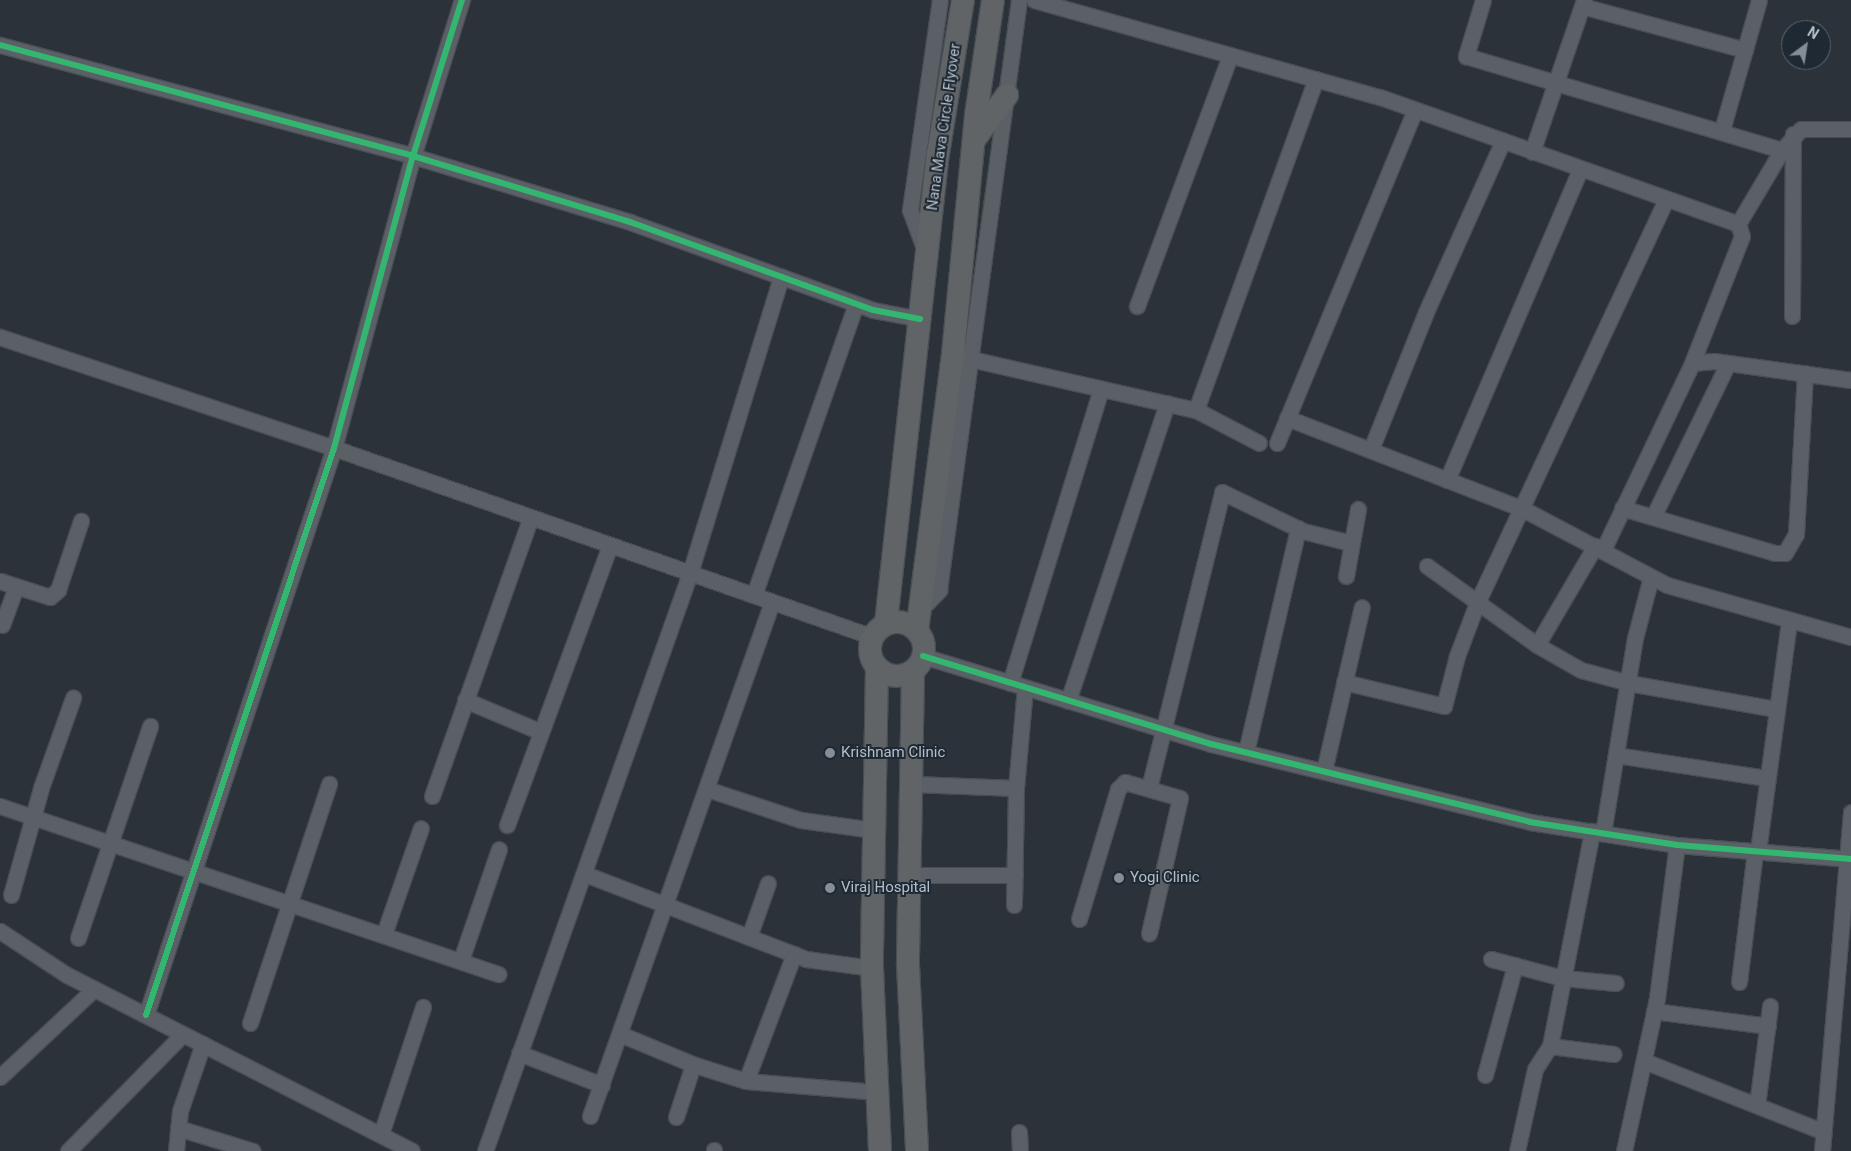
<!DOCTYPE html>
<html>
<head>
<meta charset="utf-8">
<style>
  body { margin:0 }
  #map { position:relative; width:1851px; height:1151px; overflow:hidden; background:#2b3239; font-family:Roboto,sans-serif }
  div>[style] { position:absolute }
  .roads { filter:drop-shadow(1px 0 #494e54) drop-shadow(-1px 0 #494e54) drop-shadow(0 1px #494e54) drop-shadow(0 -1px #494e54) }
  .minor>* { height:15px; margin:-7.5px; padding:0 7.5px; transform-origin:7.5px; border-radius:7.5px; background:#5b6067 }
  .highway>* { height:22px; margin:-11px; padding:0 11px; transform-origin:11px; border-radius:11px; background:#606467 }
  .highway>.ring { margin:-11px; padding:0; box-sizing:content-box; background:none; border:22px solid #606467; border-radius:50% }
  .cycleway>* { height:6px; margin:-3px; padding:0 3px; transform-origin:3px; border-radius:3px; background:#33b770 }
  .dots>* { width:14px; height:14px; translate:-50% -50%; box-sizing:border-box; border:2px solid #1e2934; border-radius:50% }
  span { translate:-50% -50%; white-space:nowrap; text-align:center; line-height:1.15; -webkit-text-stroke:4px #1e2934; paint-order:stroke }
  .street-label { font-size:15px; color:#b5bfca }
  .poi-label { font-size:15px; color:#b5bfca }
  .left { translate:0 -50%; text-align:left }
  .north { position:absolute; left:1781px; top:20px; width:50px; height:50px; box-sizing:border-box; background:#1e2934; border:1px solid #5a6570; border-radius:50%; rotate:31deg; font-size:14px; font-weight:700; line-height:20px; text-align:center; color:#b5bfca }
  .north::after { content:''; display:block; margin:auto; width:18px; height:22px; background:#858e97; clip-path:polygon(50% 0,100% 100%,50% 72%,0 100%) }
</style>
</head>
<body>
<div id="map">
  <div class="roads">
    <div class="minor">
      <div style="left:1034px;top:0;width:359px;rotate:15.7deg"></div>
      <div style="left:1380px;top:97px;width:380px;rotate:19.5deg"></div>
      <div style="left:1483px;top:0;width:59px;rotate:106.9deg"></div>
      <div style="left:1466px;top:56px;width:330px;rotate:16.6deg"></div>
      <div style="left:1582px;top:6px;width:169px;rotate:15.1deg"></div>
      <div style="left:0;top:45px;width:428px;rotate:15deg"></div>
      <div style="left:413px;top:156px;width:227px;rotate:16.9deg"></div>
      <div style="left:630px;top:222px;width:258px;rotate:19.9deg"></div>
      <div style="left:873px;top:310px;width:48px;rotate:10.8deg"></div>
      <div style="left:1722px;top:130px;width:135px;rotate:-74.1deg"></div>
      <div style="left:1532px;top:152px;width:161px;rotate:-71.1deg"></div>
      <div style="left:925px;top:251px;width:44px;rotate:-110.1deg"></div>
      <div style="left:910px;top:210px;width:212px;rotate:-81.9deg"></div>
      <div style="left:1137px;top:306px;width:267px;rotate:-69.6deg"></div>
      <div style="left:1792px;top:316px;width:182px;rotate:-89.7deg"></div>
      <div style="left:0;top:337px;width:352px;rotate:18.4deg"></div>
      <div style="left:334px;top:448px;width:571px;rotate:19.32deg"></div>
      <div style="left:962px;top:357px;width:240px;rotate:12.8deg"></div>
      <div style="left:1196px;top:410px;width:71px;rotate:27.6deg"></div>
      <div style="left:1692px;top:363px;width:22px;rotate:-5deg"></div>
      <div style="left:1714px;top:361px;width:138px;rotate:7.9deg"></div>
      <div style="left:1196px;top:410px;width:352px;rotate:-70.1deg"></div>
      <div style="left:1287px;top:418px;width:253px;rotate:21.1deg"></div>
      <div style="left:1523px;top:509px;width:163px;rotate:27.8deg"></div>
      <div style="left:1667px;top:585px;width:191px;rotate:15.8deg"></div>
      <div style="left:1277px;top:443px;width:360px;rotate:-67.5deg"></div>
      <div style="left:1371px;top:449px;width:148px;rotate:-68.1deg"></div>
      <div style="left:1426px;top:312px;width:188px;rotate:-65.8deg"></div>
      <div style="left:1447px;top:480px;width:338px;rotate:-66.8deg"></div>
      <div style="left:1622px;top:508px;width:159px;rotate:16.4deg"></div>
      <div style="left:1775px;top:553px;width:10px"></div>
      <div style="left:1785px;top:553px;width:22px;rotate:-60deg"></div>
      <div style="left:1796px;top:534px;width:161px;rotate:-86.8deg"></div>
      <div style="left:1653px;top:517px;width:171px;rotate:-64deg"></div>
      <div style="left:1603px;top:550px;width:207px;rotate:-64.5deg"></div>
      <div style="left:1692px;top:363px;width:136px;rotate:-68.5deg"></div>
      <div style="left:1742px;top:236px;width:13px;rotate:-108deg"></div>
      <div style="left:1738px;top:224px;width:86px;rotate:-59.3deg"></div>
      <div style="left:1782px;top:150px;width:28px;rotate:-48deg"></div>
      <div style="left:1801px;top:129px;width:50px"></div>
      <div style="left:1427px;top:566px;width:135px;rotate:35.7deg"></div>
      <div style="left:1537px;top:645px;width:51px;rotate:29.6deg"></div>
      <div style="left:1581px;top:670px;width:50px;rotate:15.2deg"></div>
      <div style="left:1629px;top:683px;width:148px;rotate:10.1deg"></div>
      <div style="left:1346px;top:576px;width:68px;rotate:-79.8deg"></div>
      <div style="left:0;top:581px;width:52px;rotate:17.7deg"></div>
      <div style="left:50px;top:597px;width:11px;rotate:-41deg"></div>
      <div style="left:58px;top:590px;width:73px;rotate:-71.6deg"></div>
      <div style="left:754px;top:595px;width:308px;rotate:-70.7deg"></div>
      <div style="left:920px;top:610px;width:28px;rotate:-46deg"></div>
      <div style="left:939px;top:590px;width:595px;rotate:-82.28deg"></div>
      <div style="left:2px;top:625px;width:40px;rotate:-69.8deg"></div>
      <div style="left:1537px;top:645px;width:115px;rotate:-59.6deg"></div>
      <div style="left:923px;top:656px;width:301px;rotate:17deg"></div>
      <div style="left:1211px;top:744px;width:328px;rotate:13.7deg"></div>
      <div style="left:1530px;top:822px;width:149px;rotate:8.9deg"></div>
      <div style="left:1677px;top:845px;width:175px;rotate:4.6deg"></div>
      <div style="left:1344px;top:682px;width:103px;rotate:13.5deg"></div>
      <div style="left:1444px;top:706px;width:52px;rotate:-75.4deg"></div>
      <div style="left:1457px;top:656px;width:57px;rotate:-69.3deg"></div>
      <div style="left:1477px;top:603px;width:446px;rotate:-64.9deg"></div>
      <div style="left:1010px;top:683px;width:308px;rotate:-72.8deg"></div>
      <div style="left:465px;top:700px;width:82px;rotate:22.8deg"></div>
      <div style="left:1068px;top:701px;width:314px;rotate:-71.6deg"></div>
      <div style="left:1246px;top:752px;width:230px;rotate:-76.9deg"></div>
      <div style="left:1616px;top:755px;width:152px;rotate:8.7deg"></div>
      <div style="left:1324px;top:771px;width:168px;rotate:-77deg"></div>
      <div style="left:913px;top:784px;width:103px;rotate:2.2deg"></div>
      <div style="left:1016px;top:788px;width:117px;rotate:91deg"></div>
      <div style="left:1016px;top:788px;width:100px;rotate:-84.9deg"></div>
      <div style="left:1149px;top:788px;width:305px;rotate:-76.1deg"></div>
      <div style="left:1222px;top:492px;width:90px;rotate:25.7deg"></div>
      <div style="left:1303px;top:531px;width:49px;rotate:14deg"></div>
      <div style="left:707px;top:789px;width:99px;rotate:18.3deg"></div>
      <div style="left:801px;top:820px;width:73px;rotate:7.9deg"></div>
      <div style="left:432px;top:796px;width:296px;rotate:-70.5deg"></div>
      <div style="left:0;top:806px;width:526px;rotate:18.64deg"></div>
      <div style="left:507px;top:825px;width:298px;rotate:-69.8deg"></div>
      <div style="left:1603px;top:833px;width:198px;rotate:-80.7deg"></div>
      <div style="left:1635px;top:638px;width:63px;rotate:-75.3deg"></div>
      <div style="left:1758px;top:851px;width:232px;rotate:-82.3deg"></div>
      <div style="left:585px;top:874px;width:237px;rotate:21deg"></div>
      <div style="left:806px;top:959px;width:67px;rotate:7.8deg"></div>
      <div style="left:910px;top:875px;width:105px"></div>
      <div style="left:11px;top:895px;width:111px;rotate:-74.3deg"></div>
      <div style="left:41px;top:788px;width:96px;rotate:-70.4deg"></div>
      <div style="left:1079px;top:919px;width:136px;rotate:-73.3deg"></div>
      <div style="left:1118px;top:789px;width:10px;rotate:-45deg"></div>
      <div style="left:1125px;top:782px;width:57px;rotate:16.2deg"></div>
      <div style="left:1180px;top:798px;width:139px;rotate:102.9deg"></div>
      <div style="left:0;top:931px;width:80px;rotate:33.3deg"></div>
      <div style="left:67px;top:975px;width:387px;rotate:27deg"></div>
      <div style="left:384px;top:934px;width:112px;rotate:-70.8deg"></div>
      <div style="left:749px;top:937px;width:57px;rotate:-70.6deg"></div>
      <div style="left:78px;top:938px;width:224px;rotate:-71.2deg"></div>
      <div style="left:1491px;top:959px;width:74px;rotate:14.8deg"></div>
      <div style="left:1563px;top:978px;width:53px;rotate:5.4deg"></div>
      <div style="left:461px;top:960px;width:117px;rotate:-71.1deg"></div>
      <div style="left:1739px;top:982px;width:132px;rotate:-83deg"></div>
      <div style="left:1654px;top:1011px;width:115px;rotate:7.5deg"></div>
      <div style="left:146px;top:1015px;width:597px;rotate:-71.66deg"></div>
      <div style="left:334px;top:448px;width:302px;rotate:-74.9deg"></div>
      <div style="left:413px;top:156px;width:164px;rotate:-72.6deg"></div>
      <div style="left:250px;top:1023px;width:252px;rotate:-71.7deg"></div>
      <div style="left:620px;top:1034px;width:81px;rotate:22.5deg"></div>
      <div style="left:695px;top:1065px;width:53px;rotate:17.4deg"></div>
      <div style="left:746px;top:1081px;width:130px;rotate:4.8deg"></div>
      <div style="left:1550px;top:1046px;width:64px;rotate:7.2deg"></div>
      <div style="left:519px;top:1053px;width:89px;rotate:21.1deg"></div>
      <div style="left:1644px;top:1061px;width:193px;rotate:21.5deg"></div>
      <div style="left:1485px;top:1075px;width:114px;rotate:-74.7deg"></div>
      <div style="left:0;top:1077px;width:129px;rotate:-43.1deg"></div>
      <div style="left:746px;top:1081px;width:136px;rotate:-69.3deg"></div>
      <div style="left:1757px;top:1105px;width:100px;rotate:-82.5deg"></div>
      <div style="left:590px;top:1116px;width:545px;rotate:-70.5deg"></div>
      <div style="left:676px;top:1117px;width:55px;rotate:-71.9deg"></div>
      <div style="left:178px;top:1128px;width:78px;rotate:17deg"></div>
      <div style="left:1019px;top:1132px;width:19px;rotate:87deg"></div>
      <div style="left:381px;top:1134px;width:134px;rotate:-71.7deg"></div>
      <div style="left:714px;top:1150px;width:1px;rotate:90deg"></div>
      <div style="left:68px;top:1151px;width:164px;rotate:-45.5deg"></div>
      <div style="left:176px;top:1151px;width:40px;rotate:-84.3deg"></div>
      <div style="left:180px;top:1111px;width:71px;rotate:-71.1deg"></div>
      <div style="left:485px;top:1151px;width:613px;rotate:-70.47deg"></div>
      <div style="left:690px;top:573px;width:310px;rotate:-72.9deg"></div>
      <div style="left:1517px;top:1151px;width:84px;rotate:-77.6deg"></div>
      <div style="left:1535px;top:1069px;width:27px;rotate:-57deg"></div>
      <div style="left:1550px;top:1046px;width:219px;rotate:-78.9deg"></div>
      <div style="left:1624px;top:1151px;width:157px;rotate:-77.8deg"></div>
      <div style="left:1657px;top:998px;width:154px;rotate:-82.6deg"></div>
      <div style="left:1822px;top:1151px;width:340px;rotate:-85.1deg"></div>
    </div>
    <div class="highway">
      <div style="left:974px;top:140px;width:56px;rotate:-53.7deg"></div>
      <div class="ring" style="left:870px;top:622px;width:32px;height:32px"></div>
      <div style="left:886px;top:623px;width:472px;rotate:-83.7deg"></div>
      <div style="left:938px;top:154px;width:156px;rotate:-80.8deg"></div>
      <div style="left:917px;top:631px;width:279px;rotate:-82.6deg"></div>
      <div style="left:953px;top:354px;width:240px;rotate:-84.5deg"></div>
      <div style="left:976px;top:115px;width:116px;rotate:-81.6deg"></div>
      <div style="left:877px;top:667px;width:301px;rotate:91deg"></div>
      <div style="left:872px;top:968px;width:183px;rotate:87.5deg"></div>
      <div style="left:913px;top:672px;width:293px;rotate:91deg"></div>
      <div style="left:908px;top:965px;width:186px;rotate:87.2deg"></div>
    </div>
  </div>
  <div class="cycleway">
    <div style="left:0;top:45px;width:428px;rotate:15deg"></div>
    <div style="left:413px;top:156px;width:227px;rotate:16.9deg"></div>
    <div style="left:630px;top:222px;width:258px;rotate:19.9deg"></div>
    <div style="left:873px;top:310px;width:48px;rotate:10.8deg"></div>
    <div style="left:923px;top:656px;width:301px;rotate:17deg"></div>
    <div style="left:1211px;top:744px;width:328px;rotate:13.7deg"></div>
    <div style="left:1530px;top:822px;width:149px;rotate:8.9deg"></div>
    <div style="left:1677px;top:845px;width:175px;rotate:4.6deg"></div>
    <div style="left:146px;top:1015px;width:597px;rotate:-71.66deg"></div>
    <div style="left:334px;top:448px;width:302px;rotate:-74.9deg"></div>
    <div style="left:413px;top:156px;width:164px;rotate:-72.6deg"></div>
  </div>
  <div class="dots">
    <div style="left:830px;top:753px;background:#858e97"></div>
    <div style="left:1119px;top:878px;background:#858e97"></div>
    <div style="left:830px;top:888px;background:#858e97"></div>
  </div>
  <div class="street-label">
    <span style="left:944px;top:127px;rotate:-82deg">Nana Mava Circle Flyover</span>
  </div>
  <div class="poi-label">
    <span class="left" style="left:841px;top:753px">Krishnam Clinic</span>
    <span class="left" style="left:1130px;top:878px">Yogi Clinic</span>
    <span class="left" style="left:841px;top:888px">Viraj Hospital</span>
  </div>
  <div class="north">N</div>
</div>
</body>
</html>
